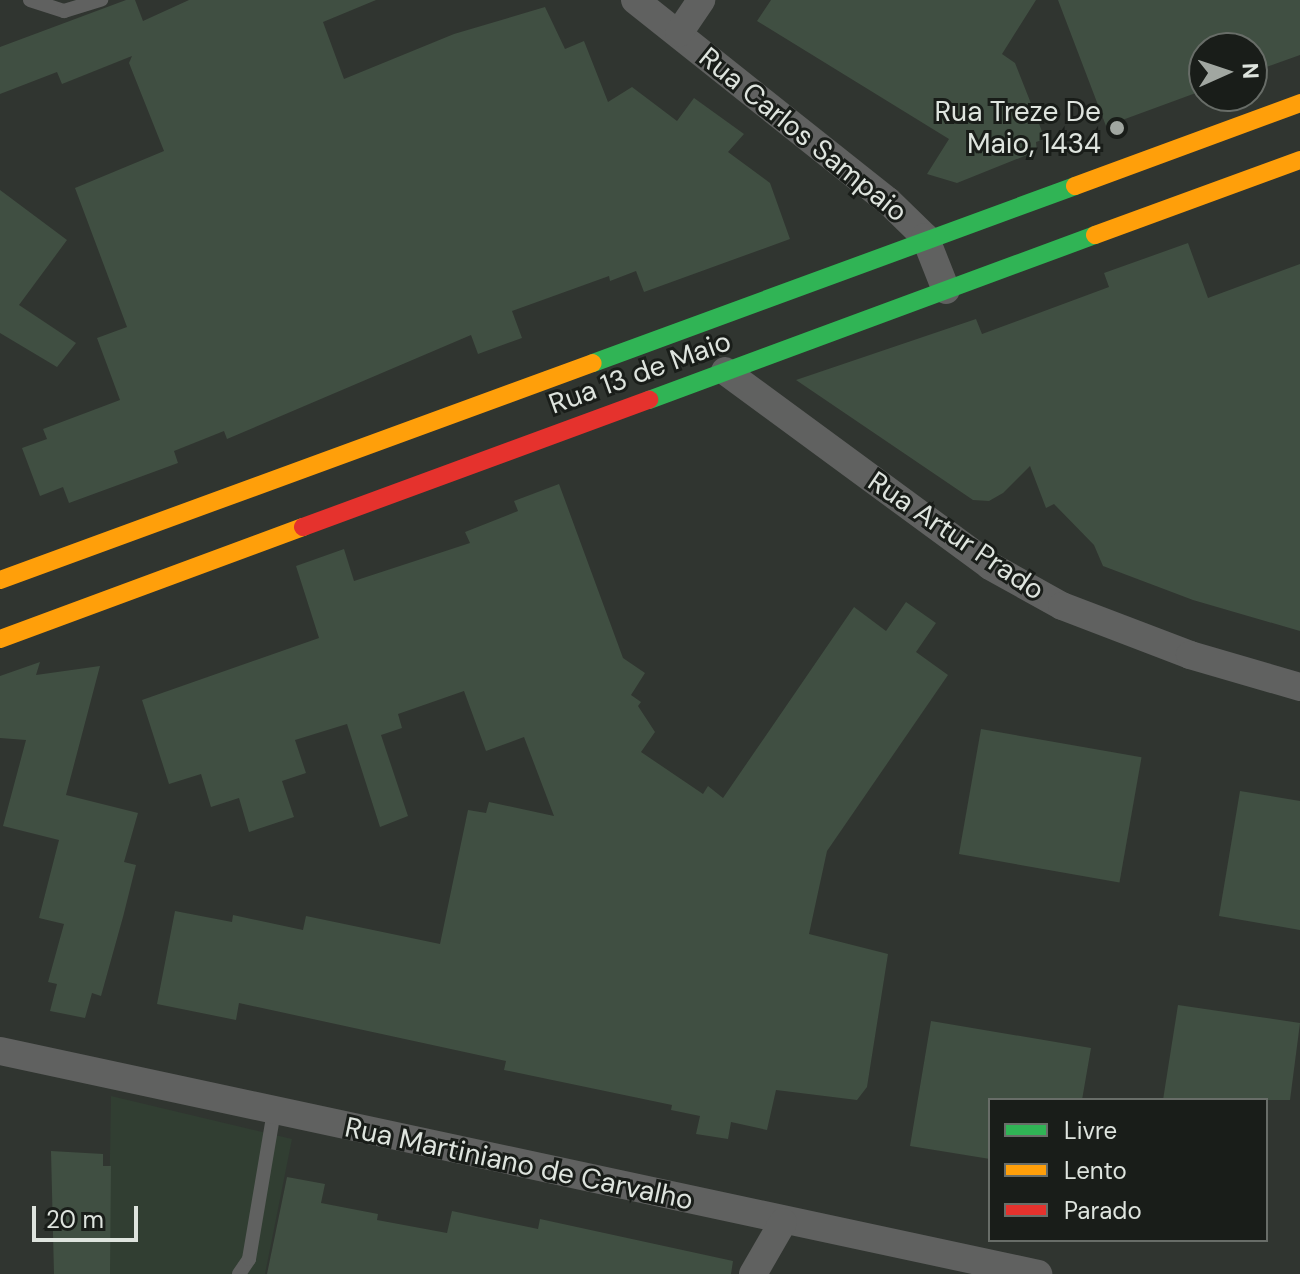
<!DOCTYPE html>
<html>
<head>
<meta charset="utf-8">
<style>
  body { margin:0 }
  #map { position:relative; width:1300px; height:1274px; overflow:hidden; background:#303530; font-family:"DM Sans",sans-serif }
  div>[style] { position:absolute }
  .built>* { inset:0; background:#313e32 }
  .building>* { inset:0; background:#404f42; transform-origin:0 0 }
  .lane>* { height:14px; margin:-7px; padding:0 7px; transform-origin:7px; border-radius:7px; background:#606160 }
  .street>* { height:28px; margin:-14px; padding:0 14px; transform-origin:14px; border-radius:14px; background:#606160 }
  .fast>* { height:18px; margin:-9px; padding:0 9px; transform-origin:9px; border-radius:9px; background:#30b455 }
  .slow>* { height:18px; margin:-9px; padding:0 9px; transform-origin:9px; border-radius:9px; background:#ff9f0a }
  .jam>* { height:18px; margin:-9px; padding:0 9px; transform-origin:9px; border-radius:9px; background:#e5322d }
  .dots>* { width:22px; height:22px; translate:-50% -50%; box-sizing:border-box; border:4px solid #191d19; border-radius:50% }
  span { translate:-50% -50%; white-space:nowrap; text-align:center; line-height:1.15; -webkit-text-stroke:6px #191d19; paint-order:stroke }
  .poi-label { font-size:28px; color:#dee4de }
  .right { translate:-100% -50%; text-align:right }
  .street-label { font-size:28px; color:#dee4de }
  .legend { position:absolute; left:988px; top:1098px; width:280px; height:144px; box-sizing:border-box; background:#191d19; border:2px solid #686d68; margin:0; padding:10px 14px; list-style:none; font-size:24px; color:#dee4de }
  .legend li { display:flex; align-items:center; gap:16px; height:40px }
  .legend b { width:40px; border:2px solid #686d68 }
  .north { position:absolute; left:1188px; top:32px; width:80px; height:80px; box-sizing:border-box; background:#191d19; border:2px solid #686d68; border-radius:50%; rotate:87deg; font-size:22px; font-weight:700; line-height:32px; text-align:center; color:#dee4de }
  .north::after { content:''; display:block; margin:auto; width:28px; height:36px; background:#a1a7a1; clip-path:polygon(50% 0,100% 100%,50% 72%,0 100%) }
  .scale { position:absolute; left:32px; top:1206px; width:106px; height:36px; box-sizing:border-box; border:4px solid #dee4de; border-top:0; padding-left:10px; font-size:24px; line-height:28px; white-space:nowrap; color:#dee4de; -webkit-text-stroke:6px #191d19; paint-order:stroke }
</style>
</head>
<body>
<div id="map">
  <div class="built">
    <div style="clip-path:polygon(111px 1096px,292px 1139px,265px 1274px,108px 1274px)"></div>
  </div>
  <div class="building">
    <div style="clip-path:polygon(126px 0,135px 0,143px 21px,189px 0,376px 0,323px 22px,344px 79px,454px 34px,545px 7px,565px 49px,584px 41px,608px 102px,632px 87px,677px 121px,694px 98px,744px 134px,728px 152px,770px 183px,790px 239px,644px 292px,636px 271px,610px 281px,609px 276px,512px 311px,522px 338px,478px 354px,471px 335px,227px 439px,224px 431px,174px 451px,178px 463px,69px 503px,63px 487px,40px 496px,22px 448px,47px 439px,43px 429px,120px 400px,97px 338px,127px 327px,75px 188px,164px 151px,129px 63px,132px 56px,62px 84px,57px 72px,0 94px,0 47px)"></div>
    <div style="clip-path:polygon(771px 0,1036px 0,1002px 54px,1015px 63px,1045px 139px,1036px 142px,1037px 151px,957px 183px,927px 174px,949px 139px,757px 21px)"></div>
    <div style="clip-path:polygon(1058px 0,1300px 0,1300px 55px,1252px 72px,1252px 48px,1204px 48px,1204px 90px,1106px 126px)"></div>
    <div style="clip-path:polygon(0 190px,67px 240px,19px 305px,76px 343px,57px 367px,0 333px)"></div>
    <div style="clip-path:polygon(1188px 243px,1208px 298px,1300px 264px,1300px 631px,1193px 600px,1103px 566px,1094px 545px,1054px 504px,1046px 508px,1030px 466px,1003px 493px,989px 501px,973px 500px,796px 380px,976px 319px,982px 334px,1109px 287px,1104px 273px)"></div>
    <div style="clip-path:polygon(559px 484px,623px 658px,645px 673px,631px 695px,641px 702px,638px 706px,655px 732px,641px 752px,703px 794px,708px 786px,723px 798px,854px 607px,886px 631px,906px 602px,936px 623px,916px 652px,948px 675px,827px 851px,809px 934px,888px 954px,867px 1087px,857px 1100px,776px 1090px,767px 1130px,731px 1122px,728px 1139px,696px 1134px,700px 1116px,671px 1110px,672px 1105px,504px 1070px,506px 1061px,239px 1003px,236px 1020px,157px 1004px,175px 911px,232px 922px,233px 915px,303px 930px,306px 916px,440px 944px,468px 810px,486px 813px,489px 802px,554px 816px,524px 737px,486px 751px,464px 691px,398px 714px,402px 728px,381px 735px,408px 816px,380px 827px,347px 724px,295px 740px,306px 773px,282px 781px,294px 817px,249px 832px,239px 798px,211px 807px,201px 774px,169px 784px,142px 700px,319px 638px,296px 566px,344px 549px,354px 581px,470px 543px,465px 532px,518px 511px,514px 501px)"></div>
    <div style="clip-path:polygon(40px 662px,36px 675px,100px 666px,66px 795px,138px 813px,124px 862px,136px 865px,123px 917px,101px 996px,92px 993px,85px 1018px,50px 1011px,57px 984px,48px 982px,64px 924px,39px 918px,59px 840px,3px 826px,26px 740px,0 738px,0 676px)"></div>
    <div style="left:981px;top:729px;width:163px;height:127px;rotate:10deg"></div>
    <div style="clip-path:polygon(1240px 791px,1300px 801px,1300px 930px,1219px 916px)"></div>
    <div style="clip-path:polygon(1178px 1005px,1300px 1023px,1290px 1100px,1163px 1100px)"></div>
    <div style="clip-path:polygon(931px 1021px,1091px 1048px,1082px 1100px,990px 1100px,990px 1159px,910px 1146px)"></div>
    <div style="clip-path:polygon(51px 1151px,103px 1154px,103px 1166px,111px 1166px,110px 1274px,54px 1274px)"></div>
    <div style="clip-path:polygon(287px 1177px,325px 1184px,321px 1203px,378px 1214px,377px 1220px,447px 1233px,452px 1211px,538px 1229px,540px 1219px,733px 1261px,731px 1274px,267px 1274px)"></div>
  </div>
  <div class="lane">
    <div style="left:30px;top:0;width:36px;rotate:18deg"></div>
    <div style="left:64px;top:11px;width:39px;rotate:-17deg"></div>
    <div style="left:239px;top:1274px;width:18px;rotate:-56deg"></div>
    <div style="left:249px;top:1259px;width:150px;rotate:-80.4deg"></div>
  </div>
  <div class="street">
    <div style="left:635px;top:0;width:323px;rotate:38.5deg"></div>
    <div style="left:888px;top:201px;width:52px;rotate:44.2deg"></div>
    <div style="left:925px;top:237px;width:57px;rotate:68.4deg"></div>
    <div style="left:679px;top:33px;width:40px;rotate:-56deg"></div>
    <div style="left:725px;top:371px;width:329px;rotate:36.3deg"></div>
    <div style="left:990px;top:566px;width:82px;rotate:29.1deg"></div>
    <div style="left:1062px;top:606px;width:137px;rotate:20.9deg"></div>
    <div style="left:1190px;top:655px;width:115px;rotate:16.2deg"></div>
    <div style="left:0;top:1051px;width:1062px;rotate:12.12deg"></div>
    <div style="left:753px;top:1274px;width:60px;rotate:-60deg"></div>
  </div>
  <div class="fast">
    <div style="left:593px;top:363px;width:513px;rotate:-20.16deg"></div>
    <div style="left:649px;top:400px;width:476px;rotate:-20.3deg"></div>
  </div>
  <div class="slow">
    <div style="left:1075px;top:186px;width:240px;rotate:-20.2deg"></div>
    <div style="left:1095px;top:235px;width:218px;rotate:-20.1deg"></div>
    <div style="left:0;top:580px;width:631px;rotate:-20.1deg"></div>
    <div style="left:0;top:639px;width:323px;rotate:-20.3deg"></div>
  </div>
  <div class="jam">
    <div style="left:303px;top:527px;width:369px;rotate:-20.2deg"></div>
  </div>
  <div class="dots">
    <div style="left:1117px;top:128px;background:#a1a7a1"></div>
  </div>
  <div class="poi-label">
    <span class="right" style="left:1101px;top:128px">Rua Treze De<br>Maio, 1434</span>
  </div>
  <div class="street-label">
    <span style="left:803px;top:135px;rotate:39deg">Rua Carlos Sampaio</span>
    <span style="left:640px;top:373px;rotate:-20deg">Rua 13 de Maio</span>
    <span style="left:956px;top:536px;rotate:34deg">Rua Artur Prado</span>
    <span style="left:519px;top:1164px;rotate:12deg">Rua Martiniano de Carvalho</span>
  </div>
  <ul class="legend">
  <li><b style="height:10px;background:#30b455"></b>Livre</li>
  <li><b style="height:10px;background:#ff9f0a"></b>Lento</li>
  <li><b style="height:10px;background:#e5322d"></b>Parado</li>
  </ul>
  <div class="north">N</div>
  <div class="scale">20 m</div>
</div>
</body>
</html>
